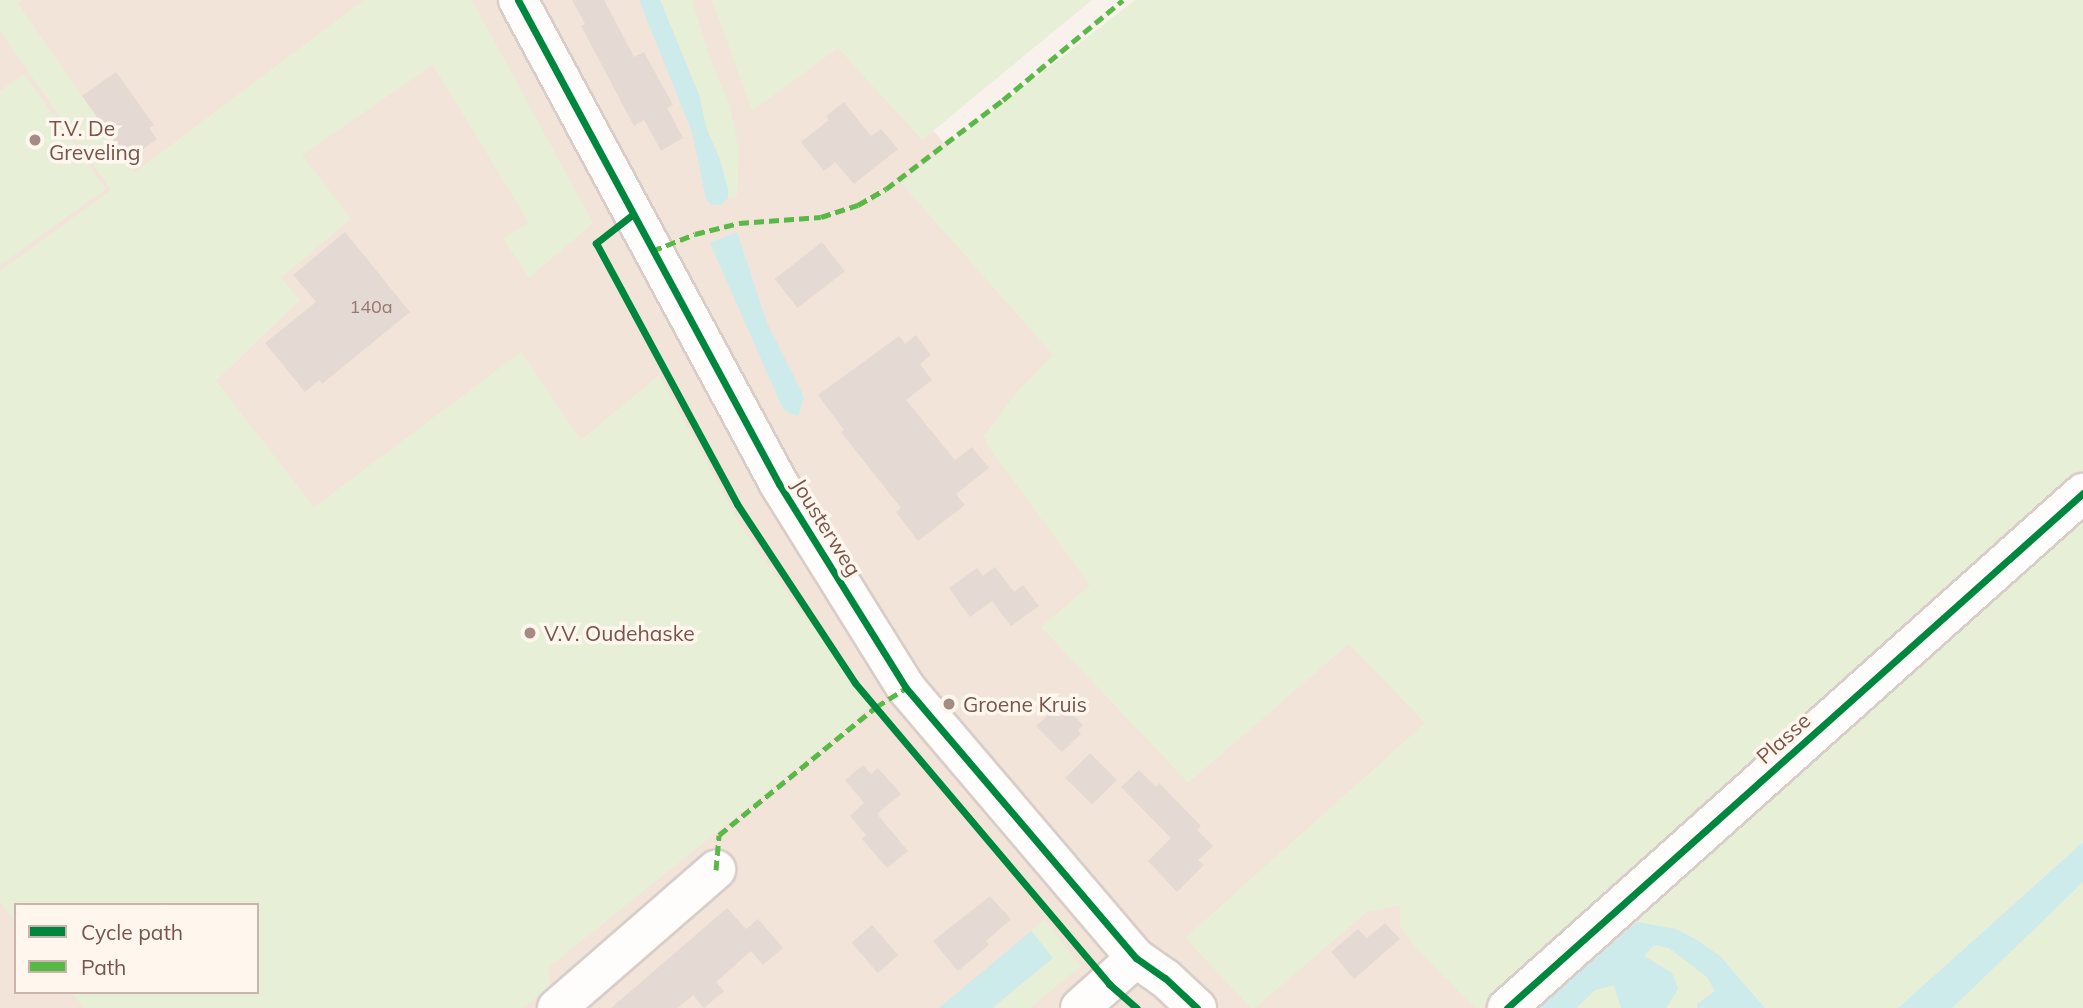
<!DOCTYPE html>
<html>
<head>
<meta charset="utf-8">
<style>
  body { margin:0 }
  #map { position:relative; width:2083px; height:1008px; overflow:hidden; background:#f9f2ec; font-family:Mulish,sans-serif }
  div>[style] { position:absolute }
  .residential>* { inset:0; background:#f2e4d9 }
  .green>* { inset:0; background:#e7efd6 }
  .water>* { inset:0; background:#ccebea }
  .building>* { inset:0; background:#e5d9d3; transform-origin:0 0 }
  .roads { filter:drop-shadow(2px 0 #d8cdc8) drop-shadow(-2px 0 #d8cdc8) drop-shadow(0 2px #d8cdc8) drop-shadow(0 -2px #d8cdc8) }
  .minor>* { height:38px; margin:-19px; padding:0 19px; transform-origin:19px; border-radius:19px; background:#fefdfc }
  .quiet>* { height:5px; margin-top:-2.5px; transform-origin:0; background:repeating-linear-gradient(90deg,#58b947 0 10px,transparent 0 15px) }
  .cycleway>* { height:7px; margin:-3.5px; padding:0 3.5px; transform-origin:3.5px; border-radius:3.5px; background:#00873e }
  .dots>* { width:19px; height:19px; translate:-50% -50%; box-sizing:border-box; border:4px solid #fff6ee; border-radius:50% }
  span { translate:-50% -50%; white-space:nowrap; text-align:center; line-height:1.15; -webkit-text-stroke:7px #fff6ee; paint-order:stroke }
  .number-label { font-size:18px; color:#96786e }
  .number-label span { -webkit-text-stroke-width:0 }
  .poi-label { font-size:21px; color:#795449 }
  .left { translate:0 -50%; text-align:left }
  .street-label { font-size:21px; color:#795449 }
  .legend { position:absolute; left:14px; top:903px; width:245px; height:91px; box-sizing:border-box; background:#fff6ee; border:2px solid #c9b5ac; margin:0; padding:9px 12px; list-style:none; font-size:21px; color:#795449 }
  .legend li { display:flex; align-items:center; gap:14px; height:35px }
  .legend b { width:35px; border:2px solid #c9b5ac }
</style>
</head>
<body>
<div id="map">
  <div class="residential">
    <div style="clip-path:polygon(evenodd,0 0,821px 0,1130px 359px,1357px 588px,1746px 1008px,0 1008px,0 0,16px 905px,257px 905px,257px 992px,16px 992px,16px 905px)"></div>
  </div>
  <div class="green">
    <div style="clip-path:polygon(0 0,22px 0,18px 4px,135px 172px,364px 0,472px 0,593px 223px,529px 278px,503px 238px,529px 223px,433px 65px,302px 155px,351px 219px,281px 278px,300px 300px,216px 381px,314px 507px,521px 352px,581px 440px,659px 375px,742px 527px,798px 608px,873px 703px,850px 725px,549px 967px,549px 987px,523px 1008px,84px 1008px,71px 992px,257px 992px,257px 905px,16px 905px,16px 922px,0 902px,0 271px,111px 190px,0 31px)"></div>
    <div style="clip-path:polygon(660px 0,692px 0,710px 59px,730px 105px,739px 151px,737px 196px,728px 198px,720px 160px,706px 127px,699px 95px)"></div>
    <div style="clip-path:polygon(712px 0,1092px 0,922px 140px,838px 48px,752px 111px)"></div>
    <div style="clip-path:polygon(1135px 0,2083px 0,2083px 471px,1481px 1008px,1475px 1008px,1415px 947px,1400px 926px,1400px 905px,1367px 912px,1255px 1008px,1251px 1008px,1185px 938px,1425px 723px,1349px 644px,1188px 783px,1041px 627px,1090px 585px,988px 446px,984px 436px,1016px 393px,1053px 355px,901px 183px)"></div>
    <div style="clip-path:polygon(24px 74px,106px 189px,0 265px,0 91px)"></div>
    <div style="clip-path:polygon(2083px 507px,2083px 842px,1898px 1008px,1765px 1008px,1721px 957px,1637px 922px,1539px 1008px,1524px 1008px)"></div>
    <div style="clip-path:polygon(2083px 882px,2083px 1008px,1952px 1008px,2050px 910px)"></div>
    <div style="clip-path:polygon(1044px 919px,1081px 966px,1030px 1008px,992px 1008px,1052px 958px,1031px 931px)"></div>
    <div style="clip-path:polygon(1654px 945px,1669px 948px,1691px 963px,1707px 976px,1715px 990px,1698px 1004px,1697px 1008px,1666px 1008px,1670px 1005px,1672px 973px,1644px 956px)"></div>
    <div style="clip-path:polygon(1614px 985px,1621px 1008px,1576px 1008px,1595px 990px)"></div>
  </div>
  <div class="water">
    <div style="clip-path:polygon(639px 0,660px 0,699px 95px,706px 127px,720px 160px,728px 189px,728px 198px,721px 205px,712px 205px,706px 199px,692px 132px)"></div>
    <div style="clip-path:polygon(737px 232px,767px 323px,804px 397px,798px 417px,783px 409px,710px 243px)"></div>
    <div style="clip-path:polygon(2083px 842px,2083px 882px,1952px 1008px,1898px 1008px)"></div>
    <div style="clip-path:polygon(1637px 922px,1676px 929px,1697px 940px,1721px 957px,1765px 1008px,1697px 1008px,1697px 1004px,1715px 991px,1707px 977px,1669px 948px,1654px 945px,1644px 956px,1672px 973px,1678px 989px,1666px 1008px,1621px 1008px,1614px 985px,1595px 990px,1576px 1008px,1539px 1008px)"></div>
    <div style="clip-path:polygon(1031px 931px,1053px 958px,992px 1008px,939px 1008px)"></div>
  </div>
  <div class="building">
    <div style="clip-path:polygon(572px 0,604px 0,634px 57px,644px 52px,673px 105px,667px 108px,683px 138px,661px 151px,644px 120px,634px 126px,581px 26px,585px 24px)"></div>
    <div style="clip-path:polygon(116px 72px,154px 125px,149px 128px,157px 139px,128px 160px,82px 96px)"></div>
    <div style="clip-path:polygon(844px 102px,871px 136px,881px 129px,898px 149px,854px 184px,835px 162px,824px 171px,801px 142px,829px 120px,826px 116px)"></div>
    <div style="clip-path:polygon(345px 232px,410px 312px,322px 384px,319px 380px,305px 392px,265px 343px,316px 302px,293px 275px)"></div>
    <div style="left:822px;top:242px;width:37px;height:60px;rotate:52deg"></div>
    <div style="clip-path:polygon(916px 335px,931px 355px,920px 364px,932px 380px,906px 400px,955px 460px,972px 447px,989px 468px,956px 494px,965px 505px,918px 541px,896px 512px,901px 508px,841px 432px,844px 430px,818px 395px,899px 336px,905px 344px)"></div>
    <div style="clip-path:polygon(995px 567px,1014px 592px,1023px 585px,1039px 606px,1011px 626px,992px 601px,970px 617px,949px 588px,977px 568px,983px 576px)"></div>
    <div style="clip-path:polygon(1061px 703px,1083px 725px,1078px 730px,1081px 734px,1062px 752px,1036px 726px)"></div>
    <div style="left:1090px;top:753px;width:38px;height:35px;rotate:45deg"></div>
    <div style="clip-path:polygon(863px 765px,871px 774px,878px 768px,901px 794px,877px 814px,908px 851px,887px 868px,862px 839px,866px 835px,850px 816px,864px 803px,845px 780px)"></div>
    <div style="clip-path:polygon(1139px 770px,1156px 787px,1159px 783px,1201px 826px,1197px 830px,1213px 846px,1198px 860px,1204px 865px,1177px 892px,1148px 861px,1171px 838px,1121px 787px)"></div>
    <div style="clip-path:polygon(990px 896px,1011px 919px,986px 941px,989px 945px,958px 971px,933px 941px)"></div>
    <div style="clip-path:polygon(727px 908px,746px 929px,758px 919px,783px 948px,763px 965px,751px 951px,716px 982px,724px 991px,704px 1008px,693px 995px,678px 1008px,611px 1008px)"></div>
    <div style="clip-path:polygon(1385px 923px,1400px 939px,1354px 979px,1331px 952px,1358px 929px,1367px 938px)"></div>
    <div style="left:872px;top:925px;width:40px;height:27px;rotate:49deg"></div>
  </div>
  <div class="roads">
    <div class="minor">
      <div style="left:518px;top:0;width:550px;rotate:61.66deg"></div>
      <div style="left:779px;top:484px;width:240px;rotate:58.1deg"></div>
      <div style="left:906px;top:688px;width:355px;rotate:49.6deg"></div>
      <div style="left:1136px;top:958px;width:35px;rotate:35deg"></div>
      <div style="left:1165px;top:978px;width:44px;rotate:43.2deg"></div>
      <div style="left:557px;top:1008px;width:211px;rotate:-41deg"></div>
      <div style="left:1080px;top:1008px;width:75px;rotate:-41.8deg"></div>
      <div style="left:1507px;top:1008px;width:773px;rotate:-41.8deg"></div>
    </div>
  </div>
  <div class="quiet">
    <div style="left:652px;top:251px;width:46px;rotate:-21.6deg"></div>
    <div style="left:695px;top:234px;width:45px;rotate:-14deg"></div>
    <div style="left:739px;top:223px;width:82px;rotate:-4.2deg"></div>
    <div style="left:821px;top:217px;width:39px;rotate:-18deg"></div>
    <div style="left:858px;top:205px;width:32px;rotate:-30deg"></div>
    <div style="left:886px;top:189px;width:147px;rotate:-37.3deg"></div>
    <div style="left:1003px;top:100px;width:156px;rotate:-39.8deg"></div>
    <div style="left:716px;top:870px;width:35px;rotate:-85deg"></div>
    <div style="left:719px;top:835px;width:203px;rotate:-39.2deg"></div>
    <div style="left:876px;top:707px;width:36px;rotate:-32deg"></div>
  </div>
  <div class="cycleway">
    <div style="left:518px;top:0;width:550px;rotate:61.66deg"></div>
    <div style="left:779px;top:484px;width:240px;rotate:58.1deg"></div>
    <div style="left:906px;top:688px;width:355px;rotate:49.6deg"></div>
    <div style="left:1136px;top:958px;width:35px;rotate:35deg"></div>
    <div style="left:1165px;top:978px;width:44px;rotate:43.2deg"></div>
    <div style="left:632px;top:215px;width:46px;rotate:142.1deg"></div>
    <div style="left:596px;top:243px;width:297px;rotate:61.6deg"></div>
    <div style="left:737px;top:504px;width:214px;rotate:56.6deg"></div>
    <div style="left:855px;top:683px;width:394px;rotate:49.8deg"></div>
    <div style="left:1109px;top:984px;width:37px;rotate:41deg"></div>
    <div style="left:1507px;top:1008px;width:773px;rotate:-41.8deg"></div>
  </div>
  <div class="dots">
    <div style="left:35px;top:140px;background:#a68b82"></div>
    <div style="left:530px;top:633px;background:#a68b82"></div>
    <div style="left:949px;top:704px;background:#a68b82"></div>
  </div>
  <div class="number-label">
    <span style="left:371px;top:307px">140a</span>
  </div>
  <div class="poi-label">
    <span class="left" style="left:49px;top:140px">T.V. De<br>Greveling</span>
    <span class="left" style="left:544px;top:633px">V.V. Oudehaske</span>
    <span class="left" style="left:963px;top:704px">Groene Kruis</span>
  </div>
  <div class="street-label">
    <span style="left:827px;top:527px;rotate:58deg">Jousterweg</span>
    <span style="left:1783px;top:738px;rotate:-42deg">Plasse</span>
  </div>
  <ul class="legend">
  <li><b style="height:9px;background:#00873e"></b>Cycle path</li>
  <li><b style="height:9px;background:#58b947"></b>Path</li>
  </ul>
</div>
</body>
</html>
